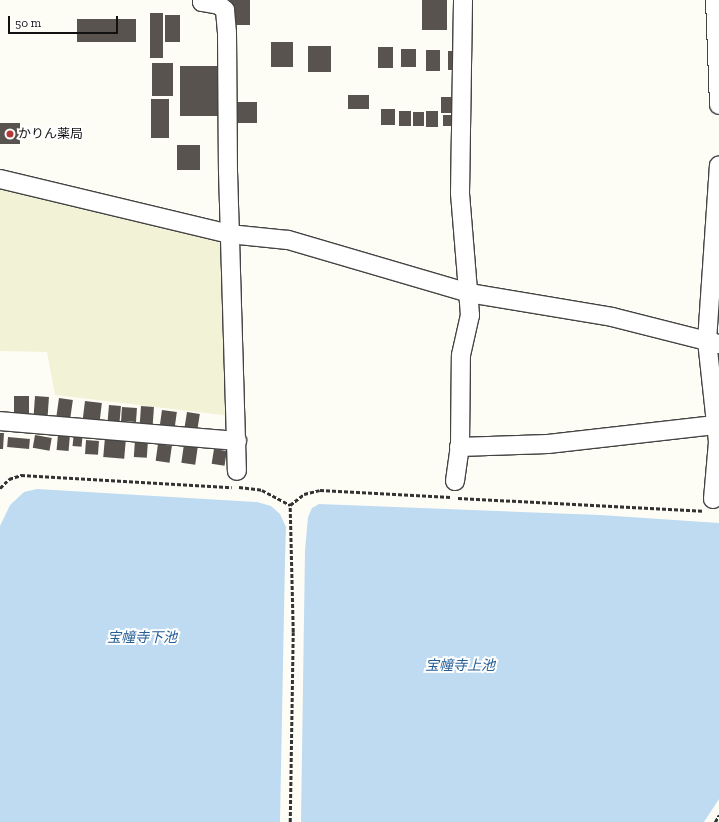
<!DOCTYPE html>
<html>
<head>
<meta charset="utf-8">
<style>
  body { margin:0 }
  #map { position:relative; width:719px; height:822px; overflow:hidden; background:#fefdf5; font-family:"Zilla Slab","Noto Sans JP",serif }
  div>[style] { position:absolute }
  .farmland>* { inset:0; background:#f2f2d7 }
  .water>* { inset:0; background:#bfdbf1 }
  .building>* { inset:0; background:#58534e; transform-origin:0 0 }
  .path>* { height:2.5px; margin-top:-1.25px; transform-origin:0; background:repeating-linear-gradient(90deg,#333 0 4px,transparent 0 6px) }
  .roads { filter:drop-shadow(1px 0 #444) drop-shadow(-1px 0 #444) drop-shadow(0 1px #444) drop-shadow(0 -1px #444) }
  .minor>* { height:18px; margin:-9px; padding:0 9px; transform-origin:9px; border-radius:9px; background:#fff }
  .dots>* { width:11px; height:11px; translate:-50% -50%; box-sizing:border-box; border:2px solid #fff; border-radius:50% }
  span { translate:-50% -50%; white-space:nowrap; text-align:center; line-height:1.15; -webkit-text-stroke:4px #fff; paint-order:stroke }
  .poi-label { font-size:13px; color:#111 }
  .left { translate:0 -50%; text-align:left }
  .water-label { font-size:14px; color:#255e97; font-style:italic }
  .scale { position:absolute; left:8px; top:16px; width:110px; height:18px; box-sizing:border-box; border:2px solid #111; border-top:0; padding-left:5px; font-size:12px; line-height:14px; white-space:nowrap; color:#111; -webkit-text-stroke:3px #fff; paint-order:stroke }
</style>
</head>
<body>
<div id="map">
  <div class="farmland">
    <div style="clip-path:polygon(0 183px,226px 239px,231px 416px,55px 395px,47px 352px,0 351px)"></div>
  </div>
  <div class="water">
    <div style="clip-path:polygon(37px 489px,257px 502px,271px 506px,280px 514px,286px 527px,285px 560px,280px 822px,0 822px,0 526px,10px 505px,24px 492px)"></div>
    <div style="clip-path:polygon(319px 504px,600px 515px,719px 523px,719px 799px,704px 822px,301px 822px,305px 550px,308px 517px,312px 508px)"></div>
  </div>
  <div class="building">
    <div style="left:230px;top:0;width:20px;height:25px"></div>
    <div style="left:422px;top:0;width:25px;height:30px"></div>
    <div style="left:150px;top:13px;width:13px;height:45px"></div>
    <div style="left:165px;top:15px;width:15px;height:27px"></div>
    <div style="left:136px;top:19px;width:23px;height:59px;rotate:90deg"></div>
    <div style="left:271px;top:42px;width:22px;height:25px"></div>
    <div style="left:308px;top:46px;width:23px;height:26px"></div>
    <div style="left:378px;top:47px;width:15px;height:21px"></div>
    <div style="left:401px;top:49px;width:15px;height:18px"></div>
    <div style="left:440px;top:50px;width:21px;height:14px;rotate:90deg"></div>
    <div style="left:448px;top:51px;width:10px;height:19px"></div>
    <div style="left:152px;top:63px;width:21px;height:33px"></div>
    <div style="left:180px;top:66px;width:40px;height:50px"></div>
    <div style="left:348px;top:95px;width:21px;height:14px"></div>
    <div style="left:441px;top:97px;width:14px;height:16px"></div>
    <div style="left:151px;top:99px;width:18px;height:39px"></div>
    <div style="left:237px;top:102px;width:20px;height:21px"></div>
    <div style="left:381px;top:109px;width:14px;height:16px"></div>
    <div style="left:399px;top:111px;width:12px;height:15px"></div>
    <div style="left:426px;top:111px;width:12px;height:16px"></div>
    <div style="left:413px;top:112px;width:11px;height:14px"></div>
    <div style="left:443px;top:115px;width:17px;height:11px"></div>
    <div style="left:0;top:123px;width:20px;height:21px"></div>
    <div style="left:177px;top:145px;width:23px;height:25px"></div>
    <div style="left:14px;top:396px;width:15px;height:20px"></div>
    <div style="left:35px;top:396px;width:14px;height:19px;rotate:4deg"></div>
    <div style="left:59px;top:398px;width:14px;height:20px;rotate:8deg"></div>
    <div style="left:85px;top:401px;width:17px;height:21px;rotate:7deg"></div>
    <div style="left:109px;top:405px;width:12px;height:17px;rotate:5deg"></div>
    <div style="left:141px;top:406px;width:13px;height:21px;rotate:4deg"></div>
    <div style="left:122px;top:407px;width:15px;height:14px;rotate:4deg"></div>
    <div style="left:162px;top:410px;width:15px;height:18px;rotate:8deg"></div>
    <div style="left:187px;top:412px;width:13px;height:18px;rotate:9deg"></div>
    <div style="left:74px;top:432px;width:9px;height:14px;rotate:6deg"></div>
    <div style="clip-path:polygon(0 433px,4px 433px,3px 449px,0 449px)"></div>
    <div style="left:58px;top:434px;width:12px;height:16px;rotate:5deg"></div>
    <div style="left:35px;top:435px;width:17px;height:13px;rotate:10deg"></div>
    <div style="left:8px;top:437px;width:22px;height:10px;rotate:5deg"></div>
    <div style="left:105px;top:437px;width:21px;height:20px;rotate:5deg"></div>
    <div style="left:86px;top:440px;width:13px;height:14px;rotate:4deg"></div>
    <div style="left:135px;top:440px;width:13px;height:17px;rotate:4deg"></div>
    <div style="left:158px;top:444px;width:14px;height:17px;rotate:8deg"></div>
    <div style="left:184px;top:444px;width:14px;height:19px;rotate:8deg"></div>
    <div style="left:214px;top:449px;width:13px;height:15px;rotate:9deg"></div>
  </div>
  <div class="path">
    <div style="left:239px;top:487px;width:23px;rotate:7deg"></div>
    <div style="left:262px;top:490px;width:32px;rotate:28deg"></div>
    <div style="left:290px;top:505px;width:18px;rotate:-38deg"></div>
    <div style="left:304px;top:494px;width:16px;rotate:-14deg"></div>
    <div style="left:320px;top:490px;width:131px;rotate:3.1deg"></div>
    <div style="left:0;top:488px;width:13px;rotate:-45deg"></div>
    <div style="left:9px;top:479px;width:13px;rotate:-18deg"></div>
    <div style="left:21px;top:475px;width:211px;rotate:3.3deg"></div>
    <div style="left:458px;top:498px;width:245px;rotate:3deg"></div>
    <div style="left:290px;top:822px;width:190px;rotate:-89.1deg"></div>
    <div style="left:293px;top:632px;width:127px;rotate:-91.4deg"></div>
    <div style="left:715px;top:822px;width:8px;rotate:-60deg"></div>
  </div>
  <div class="roads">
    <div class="minor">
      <div style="left:202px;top:0;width:2px;rotate:90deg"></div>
      <div style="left:202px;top:2px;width:17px;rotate:10deg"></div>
      <div style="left:219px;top:5px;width:8px;rotate:40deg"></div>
      <div style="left:225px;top:10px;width:22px;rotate:85deg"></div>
      <div style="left:227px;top:32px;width:139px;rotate:89.6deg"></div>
      <div style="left:228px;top:171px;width:300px;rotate:88.3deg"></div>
      <div style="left:715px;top:0;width:105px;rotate:87.8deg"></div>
      <div style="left:0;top:179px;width:236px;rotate:13.5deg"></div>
      <div style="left:229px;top:234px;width:59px;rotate:5.8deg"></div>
      <div style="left:288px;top:240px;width:189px;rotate:16.3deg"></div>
      <div style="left:469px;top:293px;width:145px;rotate:9.5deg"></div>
      <div style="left:612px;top:317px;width:110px;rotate:14.2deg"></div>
      <div style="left:0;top:421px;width:238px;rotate:4.8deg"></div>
      <div style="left:459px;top:447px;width:89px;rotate:-1.9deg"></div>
      <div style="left:548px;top:444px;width:168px;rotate:-6.5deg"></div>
      <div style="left:455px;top:481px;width:37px;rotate:-82deg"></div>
      <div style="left:460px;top:444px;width:89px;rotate:-89.4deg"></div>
      <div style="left:461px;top:355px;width:41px;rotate:-77.3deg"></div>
      <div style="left:470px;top:315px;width:122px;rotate:-94.7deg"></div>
      <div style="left:460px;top:193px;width:193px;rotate:-89.1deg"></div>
      <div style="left:713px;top:499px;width:57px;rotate:-85deg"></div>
      <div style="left:718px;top:442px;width:102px;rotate:-96.2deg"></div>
      <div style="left:707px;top:341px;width:176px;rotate:-86.1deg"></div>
    </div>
  </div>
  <div class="dots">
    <div style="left:10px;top:134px;background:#b43836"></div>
  </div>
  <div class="poi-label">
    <span class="left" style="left:18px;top:134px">かりん薬局</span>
  </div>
  <div class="water-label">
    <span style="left:142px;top:638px">宝幢寺下池</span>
    <span style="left:460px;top:666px">宝幢寺上池</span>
  </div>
  <div class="scale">50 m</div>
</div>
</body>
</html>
